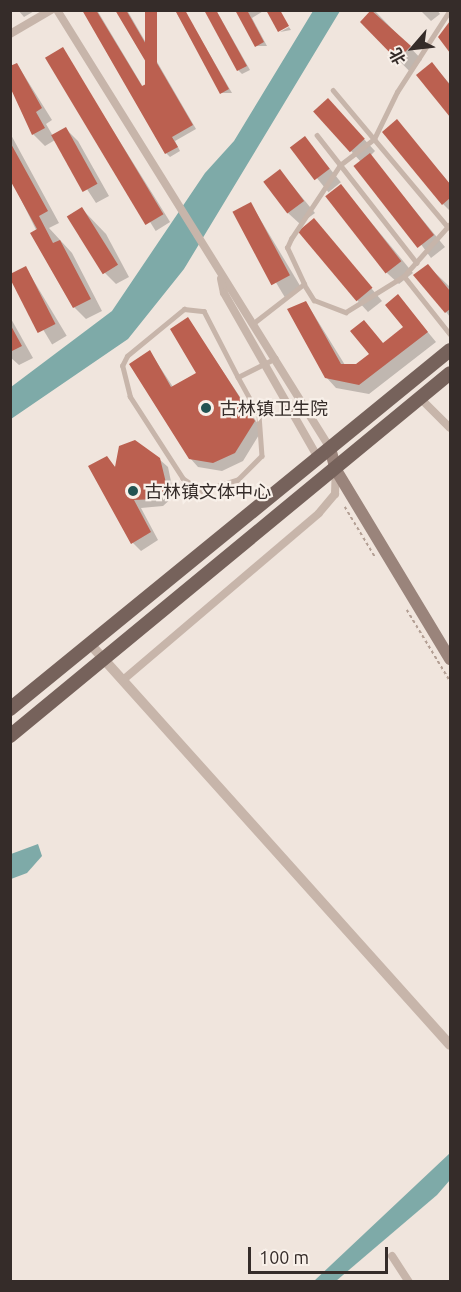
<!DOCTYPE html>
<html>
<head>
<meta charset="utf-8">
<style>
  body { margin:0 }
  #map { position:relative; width:461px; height:1292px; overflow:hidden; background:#f0e5dd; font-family:Ubuntu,"Noto Sans SC",sans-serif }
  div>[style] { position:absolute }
  .water>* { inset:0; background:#7eaaa8 }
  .shadow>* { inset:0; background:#0003; transform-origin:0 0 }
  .building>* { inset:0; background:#bb6050; transform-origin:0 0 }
  .path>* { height:1.5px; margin-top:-0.75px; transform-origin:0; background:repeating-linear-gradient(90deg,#b39f94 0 3px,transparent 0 6px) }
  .service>* { height:4.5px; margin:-2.25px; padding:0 2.25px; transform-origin:2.25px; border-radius:2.25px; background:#c7b5aa }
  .minor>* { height:8px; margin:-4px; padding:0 4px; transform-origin:4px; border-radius:4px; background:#c7b5aa }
  .tertiary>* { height:10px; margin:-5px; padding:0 5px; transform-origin:5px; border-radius:5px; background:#c7b5aa }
  .secondary>* { height:12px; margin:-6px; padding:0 6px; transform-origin:6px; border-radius:6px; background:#9a847b }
  .primary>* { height:14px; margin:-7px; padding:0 7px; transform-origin:7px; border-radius:7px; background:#76625b }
  .dots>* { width:16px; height:16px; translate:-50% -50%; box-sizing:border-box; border:3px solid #f8f0e9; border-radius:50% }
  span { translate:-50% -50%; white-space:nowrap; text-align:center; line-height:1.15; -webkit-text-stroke:4.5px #f8f0e9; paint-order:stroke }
  .poi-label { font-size:18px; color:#352c29 }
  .left { translate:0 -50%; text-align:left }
  .frame { position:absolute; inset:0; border:12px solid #352c29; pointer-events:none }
  .north { position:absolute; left:383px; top:18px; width:60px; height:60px; -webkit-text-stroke:4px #f8f0e9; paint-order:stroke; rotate:242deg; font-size:16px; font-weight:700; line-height:24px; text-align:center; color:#352c29 }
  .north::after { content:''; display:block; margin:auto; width:21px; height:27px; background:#352c29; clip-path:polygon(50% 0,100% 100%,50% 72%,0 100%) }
  .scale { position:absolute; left:248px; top:1247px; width:140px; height:27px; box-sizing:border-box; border:3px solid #352c29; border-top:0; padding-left:8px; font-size:18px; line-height:21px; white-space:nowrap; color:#352c29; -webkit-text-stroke:4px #f8f0e9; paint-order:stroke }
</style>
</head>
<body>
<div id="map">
  <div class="water">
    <div style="clip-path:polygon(313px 11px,340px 11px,184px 269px,128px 339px,11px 419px,11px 387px,112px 311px,205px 173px,234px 141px)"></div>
    <div style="clip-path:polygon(38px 844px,42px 856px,27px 873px,11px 879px,11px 854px)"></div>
    <div style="clip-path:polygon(450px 1153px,450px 1180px,437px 1195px,336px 1281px,314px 1281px)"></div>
  </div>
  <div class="shadow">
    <div style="clip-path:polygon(18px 10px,36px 10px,24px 17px)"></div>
    <div style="clip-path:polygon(85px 10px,97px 10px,143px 87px,158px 80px,117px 10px,127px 10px,196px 129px,175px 141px,180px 151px,170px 157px,166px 153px)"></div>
    <div style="left:145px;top:10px;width:11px;height:108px"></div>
    <div style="clip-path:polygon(175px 10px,184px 10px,232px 93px,221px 93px)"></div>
    <div style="clip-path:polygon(216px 10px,250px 70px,242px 74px,238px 70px)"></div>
    <div style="clip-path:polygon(236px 10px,265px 10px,252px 18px,267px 46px,256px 46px)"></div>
    <div style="left:374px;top:10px;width:69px;height:17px;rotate:46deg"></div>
    <div style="clip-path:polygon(420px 10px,437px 10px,440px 14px,431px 21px)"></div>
    <div style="clip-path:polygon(289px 27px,291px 30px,280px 32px)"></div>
    <div style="left:62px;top:49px;width:204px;height:17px;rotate:58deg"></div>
    <div style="clip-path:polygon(17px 64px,52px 120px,46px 124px,53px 136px,66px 129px,78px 141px,109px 196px,96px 203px,55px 140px,45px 146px,33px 134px)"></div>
    <div style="clip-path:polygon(432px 64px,450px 84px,450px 115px,418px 75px)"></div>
    <div style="clip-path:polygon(328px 100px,375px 151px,370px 156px,445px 247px,431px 258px,361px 162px,315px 111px)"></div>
    <div style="clip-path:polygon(397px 121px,450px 184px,450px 211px,443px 204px)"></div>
    <div style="clip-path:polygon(10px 133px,59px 223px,49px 228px,72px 253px,102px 311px,86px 319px,74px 307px,10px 177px)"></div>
    <div style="left:305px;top:138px;width:57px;height:16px;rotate:51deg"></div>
    <div style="clip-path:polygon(280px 171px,315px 213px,300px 224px,288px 213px)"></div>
    <div style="clip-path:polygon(341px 186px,413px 273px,399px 284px,387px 273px)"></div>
    <div style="left:251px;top:204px;width:97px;height:19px;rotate:59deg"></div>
    <div style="clip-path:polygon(82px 209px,106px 234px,129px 277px,116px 284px,104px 272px)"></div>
    <div style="clip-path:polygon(314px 220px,382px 301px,368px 312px,357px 300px)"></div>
    <div style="clip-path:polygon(428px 266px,450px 287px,450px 317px,446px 312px)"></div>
    <div style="left:26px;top:268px;width:79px;height:17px;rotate:59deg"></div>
    <div style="clip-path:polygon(398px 296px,436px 342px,369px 394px,336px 388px,326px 377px,306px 302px,345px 365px,356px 365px,405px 328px)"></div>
    <div style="clip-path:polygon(10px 317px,33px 358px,19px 365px,10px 357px)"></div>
    <div style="clip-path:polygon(188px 319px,262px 430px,243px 461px,222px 471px,198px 467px,190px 458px,150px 352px,173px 387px,198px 373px)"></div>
    <div style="clip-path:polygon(107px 458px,116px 468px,159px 459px,168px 467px,174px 496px,163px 506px,141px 508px,158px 540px,141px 551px,133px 543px)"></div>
  </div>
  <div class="building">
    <div style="clip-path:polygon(82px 10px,96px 10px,142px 86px,156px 79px,115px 10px,126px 10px,193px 125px,172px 137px,178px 147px,165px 154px)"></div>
    <div style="left:145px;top:10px;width:12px;height:109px"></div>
    <div style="clip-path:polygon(175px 10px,185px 10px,229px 89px,220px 94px)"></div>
    <div style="clip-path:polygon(204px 10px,216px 10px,247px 66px,237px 71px)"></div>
    <div style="clip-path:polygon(235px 10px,247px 10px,264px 42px,255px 47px)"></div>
    <div style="clip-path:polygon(266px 10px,280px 10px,289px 26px,278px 32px)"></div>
    <div style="clip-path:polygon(371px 10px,411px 46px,397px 60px,360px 22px)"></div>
    <div style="clip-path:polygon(450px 21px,450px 53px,438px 37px)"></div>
    <div style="left:63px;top:47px;width:195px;height:21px;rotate:59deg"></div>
    <div style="clip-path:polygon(432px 62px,450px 85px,450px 117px,416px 75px)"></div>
    <div style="clip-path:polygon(17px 63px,42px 108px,36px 112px,45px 128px,32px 135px,10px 87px,10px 66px)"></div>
    <div style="left:328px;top:98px;width:55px;height:20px;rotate:48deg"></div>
    <div style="clip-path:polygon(397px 119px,450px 184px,450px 198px,442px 205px,382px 132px)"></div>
    <div style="left:66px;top:127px;width:65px;height:17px;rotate:61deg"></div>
    <div style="left:305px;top:136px;width:41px;height:19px;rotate:53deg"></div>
    <div style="clip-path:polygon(10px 142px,48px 211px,39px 216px,53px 243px,60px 240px,91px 299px,73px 308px,30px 233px,37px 229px,10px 180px)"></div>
    <div style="left:370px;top:153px;width:104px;height:21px;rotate:52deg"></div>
    <div style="left:280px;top:169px;width:40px;height:21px;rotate:53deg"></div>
    <div style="left:341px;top:184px;width:98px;height:20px;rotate:52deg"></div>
    <div style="left:251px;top:202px;width:83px;height:21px;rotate:62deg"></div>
    <div style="left:82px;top:207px;width:68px;height:18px;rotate:58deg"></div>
    <div style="left:314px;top:218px;width:91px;height:21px;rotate:50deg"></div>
    <div style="clip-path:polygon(428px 264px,450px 291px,450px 309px,445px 313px,413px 275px)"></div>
    <div style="left:26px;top:266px;width:65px;height:20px;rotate:63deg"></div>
    <div style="clip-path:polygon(398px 294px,428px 332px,359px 385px,325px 378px,287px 309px,306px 301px,341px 364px,356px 364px,369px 354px,350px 331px,364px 320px,383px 343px,403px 327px,385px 305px)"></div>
    <div style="clip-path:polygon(188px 317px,255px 421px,235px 453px,213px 463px,189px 459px,129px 364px,150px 350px,171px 387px,196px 373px,170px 329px)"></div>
    <div style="clip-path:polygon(10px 324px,22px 346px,10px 352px)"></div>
    <div style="clip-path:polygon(135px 440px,160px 458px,167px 487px,155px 499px,134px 500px,151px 532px,131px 544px,88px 466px,107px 456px,115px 467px,119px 446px)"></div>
  </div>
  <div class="path">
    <div style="left:345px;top:507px;width:58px;rotate:59deg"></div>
    <div style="left:407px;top:610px;width:83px;rotate:58.8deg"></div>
  </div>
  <div class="service">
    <div style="left:333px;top:90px;width:179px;rotate:50deg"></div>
    <div style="left:317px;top:135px;width:162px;rotate:52deg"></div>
    <div style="left:404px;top:276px;width:74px;rotate:51.6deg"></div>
    <div style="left:304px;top:284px;width:19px;rotate:58deg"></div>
    <div style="left:314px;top:300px;width:34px;rotate:21deg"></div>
    <div style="left:346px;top:312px;width:68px;rotate:-31.8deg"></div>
    <div style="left:404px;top:276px;width:69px;rotate:-48.5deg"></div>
    <div style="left:255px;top:322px;width:62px;rotate:-37.8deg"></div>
    <div style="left:304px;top:284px;width:40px;rotate:-115deg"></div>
    <div style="left:287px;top:248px;width:10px;rotate:-66deg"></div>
    <div style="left:291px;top:239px;width:89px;rotate:-56.5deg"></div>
    <div style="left:340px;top:165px;width:43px;rotate:-37.4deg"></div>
    <div style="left:374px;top:139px;width:52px;rotate:-63.9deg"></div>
    <div style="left:397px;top:92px;width:98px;rotate:-57.1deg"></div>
    <div style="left:238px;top:377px;width:43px;rotate:61.1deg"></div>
    <div style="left:259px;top:415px;width:41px;rotate:85.8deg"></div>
    <div style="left:262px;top:456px;width:34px;rotate:135deg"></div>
    <div style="left:238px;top:480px;width:39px;rotate:163deg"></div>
    <div style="left:201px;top:491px;width:22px;rotate:-146deg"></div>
    <div style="left:183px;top:479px;width:98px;rotate:-122.9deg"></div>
    <div style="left:130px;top:397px;width:32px;rotate:-104deg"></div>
    <div style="left:122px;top:366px;width:11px;rotate:-63deg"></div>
    <div style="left:127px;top:356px;width:74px;rotate:-39.5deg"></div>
    <div style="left:184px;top:309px;width:20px;rotate:6deg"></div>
    <div style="left:204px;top:311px;width:74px;rotate:62.7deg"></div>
    <div style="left:238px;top:377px;width:42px;rotate:-26.6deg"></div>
  </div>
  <div class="minor">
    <div style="left:57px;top:10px;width:516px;rotate:58.07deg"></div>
    <div style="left:10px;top:34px;width:48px;rotate:-30.3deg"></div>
    <div style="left:221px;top:279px;width:14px;rotate:78deg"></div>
    <div style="left:224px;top:293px;width:190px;rotate:60.3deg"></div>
    <div style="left:420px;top:398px;width:42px;rotate:45deg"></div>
    <div style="left:123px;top:680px;width:257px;rotate:-40.4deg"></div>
    <div style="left:319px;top:513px;width:25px;rotate:-50deg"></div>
    <div style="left:335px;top:494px;width:23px;rotate:-88deg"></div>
    <div style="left:392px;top:1256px;width:31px;rotate:57deg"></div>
  </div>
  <div class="tertiary">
    <div style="left:91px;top:645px;width:537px;rotate:48.09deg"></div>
  </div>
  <div class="secondary">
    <div style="left:330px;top:448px;width:23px;rotate:75deg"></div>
    <div style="left:336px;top:470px;width:221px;rotate:58.9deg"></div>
  </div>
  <div class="primary">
    <div style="left:10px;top:709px;width:568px;rotate:-39.21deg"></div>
    <div style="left:10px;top:736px;width:570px;rotate:-39.52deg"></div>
  </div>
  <div class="dots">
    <div style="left:206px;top:408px;background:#225352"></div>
    <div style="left:133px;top:491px;background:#225352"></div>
  </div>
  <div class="poi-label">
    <span class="left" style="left:220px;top:408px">古林镇卫生院</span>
    <span class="left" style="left:145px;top:491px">古林镇文体中心</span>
  </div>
  <div class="frame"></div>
  <div class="north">北</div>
  <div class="scale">100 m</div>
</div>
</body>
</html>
